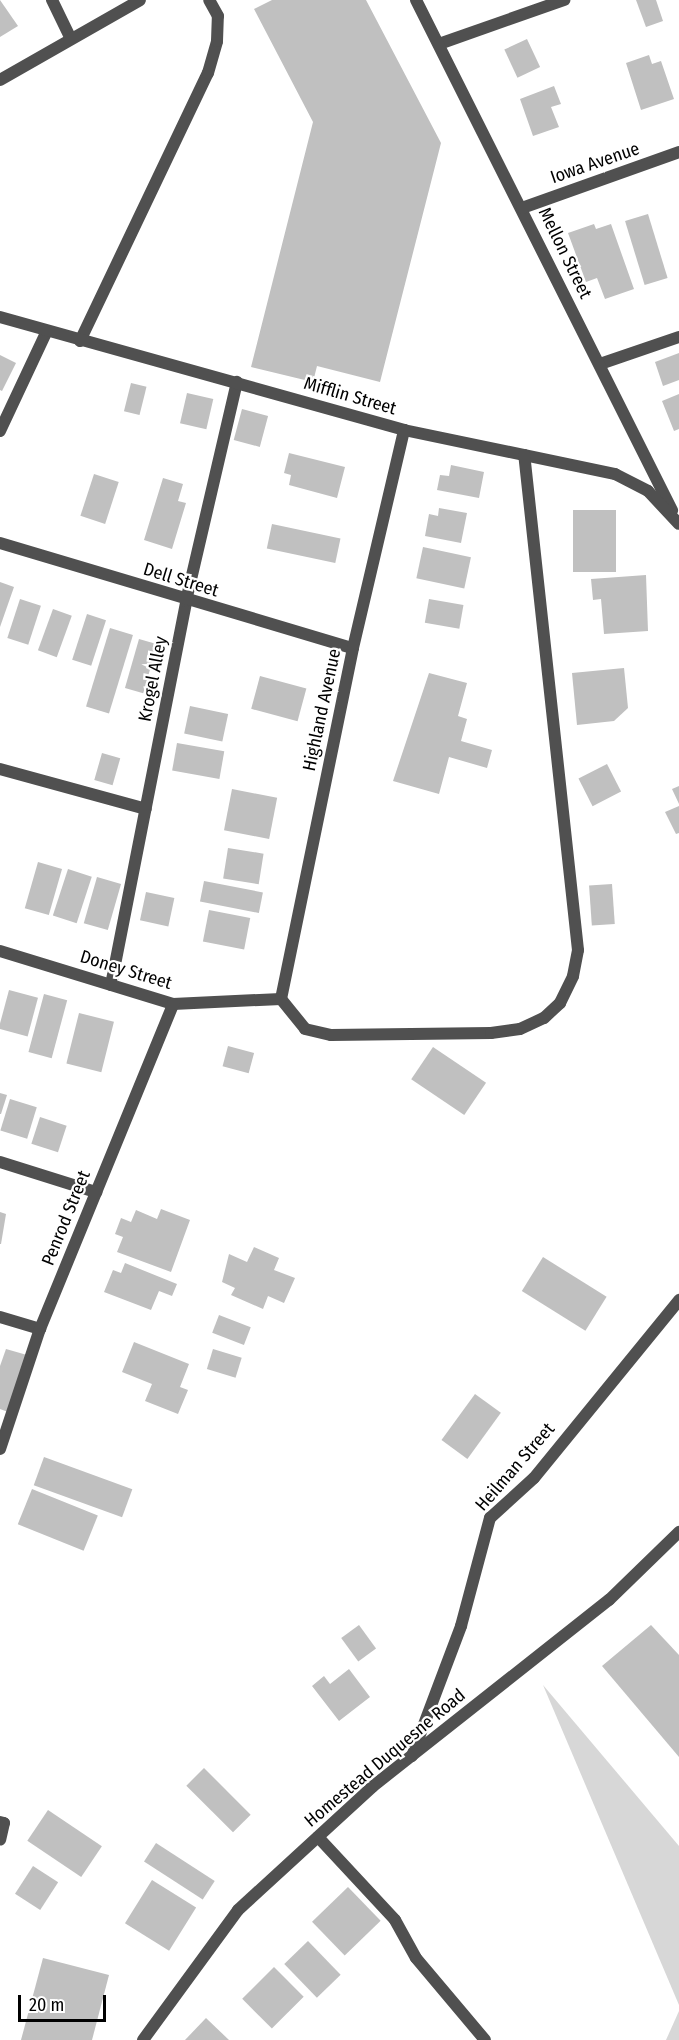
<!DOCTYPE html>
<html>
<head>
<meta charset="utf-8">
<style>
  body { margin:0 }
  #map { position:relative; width:679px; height:2040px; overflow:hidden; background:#fff; font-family:"Fira Sans Condensed",sans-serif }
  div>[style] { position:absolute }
  .green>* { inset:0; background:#d7d7d7 }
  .building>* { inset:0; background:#c0c0c0; transform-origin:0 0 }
  .service>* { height:12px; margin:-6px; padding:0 6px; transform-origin:6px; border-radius:6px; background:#505050 }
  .minor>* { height:12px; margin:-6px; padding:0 6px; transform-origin:6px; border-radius:6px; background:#505050 }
  .tertiary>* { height:12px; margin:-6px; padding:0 6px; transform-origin:6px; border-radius:6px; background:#505050 }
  span { translate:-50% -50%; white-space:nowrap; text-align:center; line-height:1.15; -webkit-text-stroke:4.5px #fff; paint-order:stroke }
  .street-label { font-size:18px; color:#000 }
  .scale { position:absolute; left:18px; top:1995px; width:88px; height:27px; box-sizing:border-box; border:3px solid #000; border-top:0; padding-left:8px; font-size:18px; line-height:21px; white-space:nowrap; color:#000; -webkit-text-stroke:4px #fff; paint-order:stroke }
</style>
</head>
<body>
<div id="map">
  <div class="green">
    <div style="clip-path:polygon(543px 1685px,679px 1846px,679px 2005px)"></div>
    <div style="clip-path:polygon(679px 2011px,679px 2040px,666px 2040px)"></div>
  </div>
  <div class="building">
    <div style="clip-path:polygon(0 0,18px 26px,0 37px)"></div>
    <div style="clip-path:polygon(272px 0,366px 0,441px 143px,380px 382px,317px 366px,313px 382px,251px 367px,313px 122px,254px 9px)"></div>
    <div style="clip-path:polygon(636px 0,656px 0,663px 21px,646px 27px)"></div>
    <div style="left:527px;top:39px;width:31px;height:25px;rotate:65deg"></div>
    <div style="clip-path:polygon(649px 55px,652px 64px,661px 61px,674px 99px,641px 110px,626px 63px)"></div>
    <div style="clip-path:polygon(554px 86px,561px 104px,551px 107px,559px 127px,533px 136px,520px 99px)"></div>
    <div style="left:648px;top:214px;width:67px;height:24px;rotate:73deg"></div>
    <div style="clip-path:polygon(594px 224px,596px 229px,611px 224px,634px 289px,605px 299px,597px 278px,586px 282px,568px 233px)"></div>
    <div style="clip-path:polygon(679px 353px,679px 380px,663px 386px,655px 362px)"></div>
    <div style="clip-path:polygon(0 355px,16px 363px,2px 391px,0 390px)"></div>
    <div style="left:131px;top:383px;width:16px;height:29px;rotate:14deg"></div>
    <div style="left:187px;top:393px;width:27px;height:31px;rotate:13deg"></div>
    <div style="clip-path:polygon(679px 394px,679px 429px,674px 431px,662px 401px)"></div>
    <div style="left:242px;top:409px;width:27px;height:32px;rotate:15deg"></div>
    <div style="clip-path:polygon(289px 453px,345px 467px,337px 498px,289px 485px,291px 475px,284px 473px)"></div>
    <div style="clip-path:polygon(451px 465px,484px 472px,479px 498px,437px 490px,440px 475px,449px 476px)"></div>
    <div style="left:94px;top:474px;width:26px;height:44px;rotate:18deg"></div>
    <div style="clip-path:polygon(163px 478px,183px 484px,178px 501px,186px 503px,172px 549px,144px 540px)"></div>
    <div style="clip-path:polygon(439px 508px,467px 513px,461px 543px,425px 536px,429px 514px,438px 516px)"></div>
    <div style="left:616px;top:510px;width:62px;height:43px;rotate:90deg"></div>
    <div style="left:272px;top:524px;width:70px;height:25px;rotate:12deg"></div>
    <div style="left:423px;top:547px;width:49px;height:32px;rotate:12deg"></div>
    <div style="clip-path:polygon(646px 575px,648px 631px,604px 634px,601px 599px,593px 600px,591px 579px)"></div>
    <div style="clip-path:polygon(0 582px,14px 587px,0 627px)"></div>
    <div style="left:20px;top:599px;width:22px;height:41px;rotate:18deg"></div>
    <div style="left:429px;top:599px;width:35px;height:24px;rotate:10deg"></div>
    <div style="left:53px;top:609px;width:20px;height:44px;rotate:20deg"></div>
    <div style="left:87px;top:614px;width:20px;height:48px;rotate:18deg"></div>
    <div style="left:110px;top:628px;width:24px;height:82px;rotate:17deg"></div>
    <div style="left:139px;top:639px;width:19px;height:51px;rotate:16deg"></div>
    <div style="clip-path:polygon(624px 668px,628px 708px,614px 721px,577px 725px,572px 673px)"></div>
    <div style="clip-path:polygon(429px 673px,467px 683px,458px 716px,467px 719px,461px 741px,492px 750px,487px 768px,449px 757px,439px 794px,393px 781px)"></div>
    <div style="left:260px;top:676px;width:48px;height:34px;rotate:15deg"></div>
    <div style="left:190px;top:706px;width:39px;height:28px;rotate:12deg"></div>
    <div style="left:177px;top:743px;width:48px;height:28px;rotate:10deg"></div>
    <div style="left:102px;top:753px;width:19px;height:28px;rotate:16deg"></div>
    <div style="left:607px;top:764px;width:31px;height:32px;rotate:63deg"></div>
    <div style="clip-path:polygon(679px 786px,679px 804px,672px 789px)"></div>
    <div style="left:232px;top:789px;width:46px;height:42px;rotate:11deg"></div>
    <div style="clip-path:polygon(679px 806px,679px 833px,676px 834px,665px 812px)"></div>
    <div style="left:228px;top:848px;width:36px;height:31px;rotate:9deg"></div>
    <div style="left:38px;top:862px;width:25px;height:48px;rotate:16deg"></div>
    <div style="left:68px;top:869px;width:25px;height:49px;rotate:18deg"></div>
    <div style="left:97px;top:877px;width:25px;height:48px;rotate:16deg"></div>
    <div style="left:204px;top:881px;width:60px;height:21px;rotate:11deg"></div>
    <div style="left:612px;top:884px;width:40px;height:23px;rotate:86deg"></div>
    <div style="left:146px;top:892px;width:29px;height:29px;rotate:12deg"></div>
    <div style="left:209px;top:910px;width:42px;height:32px;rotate:11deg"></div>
    <div style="left:9px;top:990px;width:30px;height:40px;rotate:15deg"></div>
    <div style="left:44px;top:994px;width:24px;height:60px;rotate:15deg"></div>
    <div style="left:79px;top:1013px;width:36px;height:52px;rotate:14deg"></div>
    <div style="left:228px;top:1046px;width:27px;height:21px;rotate:15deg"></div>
    <div style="left:433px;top:1047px;width:64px;height:39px;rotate:34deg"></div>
    <div style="clip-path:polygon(0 1093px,7px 1095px,1px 1114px,0 1114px)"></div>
    <div style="left:10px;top:1099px;width:28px;height:33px;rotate:17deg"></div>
    <div style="left:40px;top:1117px;width:28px;height:28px;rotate:18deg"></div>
    <div style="clip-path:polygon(161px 1209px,190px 1220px,171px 1272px,117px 1252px,123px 1237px,115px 1234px,121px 1218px,131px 1222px,136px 1210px,157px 1219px)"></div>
    <div style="clip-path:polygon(0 1212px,6px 1214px,1px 1244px,0 1244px)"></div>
    <div style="clip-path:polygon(254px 1247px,279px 1258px,274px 1270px,295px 1278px,284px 1303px,268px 1296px,263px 1309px,231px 1295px,235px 1288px,222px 1282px,229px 1254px,247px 1262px)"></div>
    <div style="left:543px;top:1257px;width:75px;height:40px;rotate:32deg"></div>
    <div style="clip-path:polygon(125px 1263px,177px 1284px,172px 1296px,159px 1291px,151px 1310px,104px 1292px,113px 1270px,121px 1273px)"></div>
    <div style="left:219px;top:1315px;width:34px;height:19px;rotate:21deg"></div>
    <div style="clip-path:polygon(134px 1342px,189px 1364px,180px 1387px,188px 1390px,178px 1414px,145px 1401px,152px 1384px,122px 1372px)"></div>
    <div style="clip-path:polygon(6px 1349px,27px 1355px,8px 1412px,0 1409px,0 1366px)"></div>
    <div style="left:213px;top:1349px;width:30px;height:21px;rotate:17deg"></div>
    <div style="left:475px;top:1394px;width:32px;height:57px;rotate:36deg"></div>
    <div style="left:44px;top:1457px;width:94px;height:30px;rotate:20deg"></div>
    <div style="left:32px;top:1489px;width:71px;height:38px;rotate:22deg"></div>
    <div style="left:359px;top:1625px;width:29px;height:22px;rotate:54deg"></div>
    <div style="clip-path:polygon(651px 1625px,679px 1655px,679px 1757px,602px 1666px)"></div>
    <div style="clip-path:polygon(349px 1669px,370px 1697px,339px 1721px,312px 1686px,324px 1676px,330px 1684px)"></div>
    <div style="left:204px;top:1768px;width:66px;height:25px;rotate:45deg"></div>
    <div style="left:48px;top:1810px;width:65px;height:37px;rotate:34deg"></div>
    <div style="left:156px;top:1843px;width:70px;height:22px;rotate:33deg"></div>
    <div style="left:33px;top:1866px;width:30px;height:33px;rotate:33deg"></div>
    <div style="left:152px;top:1880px;width:52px;height:51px;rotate:32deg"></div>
    <div style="left:348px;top:1887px;width:47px;height:50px;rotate:46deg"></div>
    <div style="left:308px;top:1941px;width:47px;height:33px;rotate:46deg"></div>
    <div style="clip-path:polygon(43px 1958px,109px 1975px,92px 2040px,21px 2040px)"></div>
    <div style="left:274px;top:1967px;width:42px;height:45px;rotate:45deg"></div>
    <div style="clip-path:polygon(206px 2018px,229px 2040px,185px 2040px)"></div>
  </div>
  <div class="service">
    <div style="left:439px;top:44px;width:133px;rotate:-19.4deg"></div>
    <div style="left:80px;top:341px;width:297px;rotate:-64.5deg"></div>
    <div style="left:208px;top:73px;width:33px;rotate:-74deg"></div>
    <div style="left:217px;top:41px;width:25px;rotate:-88deg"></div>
    <div style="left:218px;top:16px;width:18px;rotate:-119deg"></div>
    <div style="left:600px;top:364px;width:83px;rotate:-18.9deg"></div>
    <div style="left:0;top:431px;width:108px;rotate:-64.9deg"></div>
    <div style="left:0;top:769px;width:151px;rotate:15.3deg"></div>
    <div style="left:111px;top:985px;width:391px;rotate:-78.9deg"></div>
    <div style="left:186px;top:601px;width:225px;rotate:-76.9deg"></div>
    <div style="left:0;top:1162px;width:101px;rotate:17.4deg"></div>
    <div style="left:318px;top:1837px;width:113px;rotate:47.1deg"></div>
    <div style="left:395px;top:1920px;width:43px;rotate:61.1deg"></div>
    <div style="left:416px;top:1958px;width:107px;rotate:49.9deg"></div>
  </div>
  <div class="minor">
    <div style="left:52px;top:0;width:41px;rotate:64.1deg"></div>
    <div style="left:416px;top:0;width:571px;rotate:63.35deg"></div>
    <div style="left:522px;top:208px;width:167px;rotate:-19.6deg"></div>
    <div style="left:0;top:317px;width:420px;rotate:15.6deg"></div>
    <div style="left:404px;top:430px;width:216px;rotate:11.8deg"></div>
    <div style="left:615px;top:474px;width:37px;rotate:27deg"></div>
    <div style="left:648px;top:491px;width:45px;rotate:46.8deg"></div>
    <div style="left:0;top:543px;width:368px;rotate:16.6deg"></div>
    <div style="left:0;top:951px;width:181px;rotate:17deg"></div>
    <div style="left:173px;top:1004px;width:108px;rotate:-2.7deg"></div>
    <div style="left:281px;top:999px;width:38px;rotate:51deg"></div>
    <div style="left:305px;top:1029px;width:27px;rotate:13deg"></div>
    <div style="left:331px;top:1035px;width:160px;rotate:-0.7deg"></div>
    <div style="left:491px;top:1033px;width:29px;rotate:-8deg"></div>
    <div style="left:520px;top:1029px;width:26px;rotate:-25deg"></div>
    <div style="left:544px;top:1018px;width:22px;rotate:-43deg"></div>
    <div style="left:560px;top:1003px;width:30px;rotate:-64deg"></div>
    <div style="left:573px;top:976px;width:26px;rotate:-79deg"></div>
    <div style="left:578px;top:950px;width:498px;rotate:-96.2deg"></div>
    <div style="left:281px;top:999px;width:358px;rotate:-78.4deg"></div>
    <div style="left:353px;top:648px;width:224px;rotate:-76.8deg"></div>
    <div style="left:0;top:1317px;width:42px;rotate:16.7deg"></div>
    <div style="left:0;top:1449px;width:126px;rotate:-71.6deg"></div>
    <div style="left:40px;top:1329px;width:351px;rotate:-67.7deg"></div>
    <div style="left:412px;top:1756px;width:139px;rotate:-69.3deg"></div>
    <div style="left:461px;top:1626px;width:112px;rotate:-75deg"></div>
    <div style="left:490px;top:1518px;width:59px;rotate:-42.3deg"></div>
    <div style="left:534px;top:1478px;width:230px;rotate:-50.8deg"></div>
    <div style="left:0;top:1822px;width:4px;rotate:14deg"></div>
    <div style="left:4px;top:1823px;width:17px;rotate:103deg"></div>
  </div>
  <div class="tertiary">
    <div style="left:0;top:80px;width:161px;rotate:-29.7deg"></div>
    <div style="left:143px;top:2040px;width:161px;rotate:-53.8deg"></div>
    <div style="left:238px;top:1910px;width:182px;rotate:-42.5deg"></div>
    <div style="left:372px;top:1787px;width:302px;rotate:-38.3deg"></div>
    <div style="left:609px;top:1600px;width:98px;rotate:-44.2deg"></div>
  </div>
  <div class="street-label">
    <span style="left:595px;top:163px;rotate:-19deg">Iowa Avenue</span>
    <span style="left:565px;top:253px;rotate:64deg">Mellon Street</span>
    <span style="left:350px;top:396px;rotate:16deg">Mifflin Street</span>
    <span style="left:181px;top:580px;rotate:17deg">Dell Street</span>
    <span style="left:153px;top:679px;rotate:-79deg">Krogel Alley</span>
    <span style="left:322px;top:710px;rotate:-78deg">Highland Avenue</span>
    <span style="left:126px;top:970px;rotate:17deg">Doney Street</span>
    <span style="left:66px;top:1218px;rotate:-68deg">Penrod Street</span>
    <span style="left:515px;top:1467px;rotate:-49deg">Heilman Street</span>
    <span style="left:385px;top:1758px;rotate:-40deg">Homestead Duquesne Road</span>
  </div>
  <div class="scale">20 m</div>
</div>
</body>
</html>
